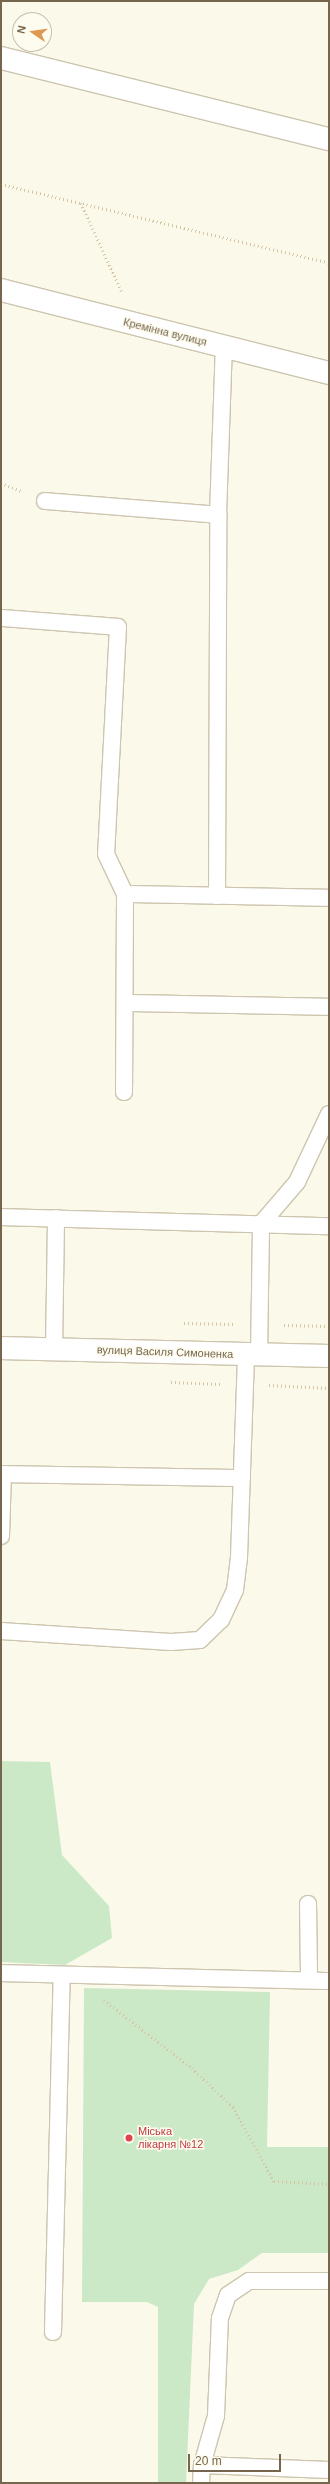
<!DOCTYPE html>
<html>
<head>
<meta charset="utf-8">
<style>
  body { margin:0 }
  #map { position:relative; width:330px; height:2484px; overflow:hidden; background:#fbf9e9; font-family:Arial,sans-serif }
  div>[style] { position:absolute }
  .green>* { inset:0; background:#cce9c7 }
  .path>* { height:2.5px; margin-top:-1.25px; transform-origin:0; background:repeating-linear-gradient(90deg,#d5c4a4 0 1px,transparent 0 4px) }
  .roads { filter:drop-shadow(1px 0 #cdc5af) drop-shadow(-1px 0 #cdc5af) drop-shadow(0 1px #cdc5af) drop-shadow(0 -1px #cdc5af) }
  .service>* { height:16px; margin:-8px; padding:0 8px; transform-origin:8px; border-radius:8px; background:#fff }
  .minor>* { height:22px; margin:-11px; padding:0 11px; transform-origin:11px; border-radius:11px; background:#fff }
  .dots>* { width:11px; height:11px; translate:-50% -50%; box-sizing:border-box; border:2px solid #fefcef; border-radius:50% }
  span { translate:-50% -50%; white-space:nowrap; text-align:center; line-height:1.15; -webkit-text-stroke:3px #fefcef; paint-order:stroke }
  .street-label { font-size:11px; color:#75664d }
  .health-label { font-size:11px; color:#be3a42 }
  .left { translate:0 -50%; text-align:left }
  .frame { position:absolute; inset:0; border:2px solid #75664d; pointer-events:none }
  .north { position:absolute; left:12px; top:12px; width:40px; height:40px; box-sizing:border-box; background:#fefcef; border:1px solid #c7c0ae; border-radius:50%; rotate:283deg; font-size:11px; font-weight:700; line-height:16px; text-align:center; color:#75664d }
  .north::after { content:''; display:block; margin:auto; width:14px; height:18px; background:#de9955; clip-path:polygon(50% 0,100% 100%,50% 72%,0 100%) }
  .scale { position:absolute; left:188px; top:2454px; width:93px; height:18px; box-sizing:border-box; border:2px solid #75664d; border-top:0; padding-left:5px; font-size:12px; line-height:14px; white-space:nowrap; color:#75664d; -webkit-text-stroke:3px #fefcef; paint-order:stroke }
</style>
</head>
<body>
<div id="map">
  <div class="green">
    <div style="clip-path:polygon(1px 1761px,50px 1762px,62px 1855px,109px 1906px,112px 1938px,65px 1965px,1px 1962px)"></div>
    <div style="clip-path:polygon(84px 1988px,270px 1992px,267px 2147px,329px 2147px,329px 2253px,262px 2253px,238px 2270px,209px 2279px,194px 2304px,186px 2483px,158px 2483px,158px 2307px,147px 2302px,82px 2302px)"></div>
  </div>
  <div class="path">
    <div style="left:1px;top:184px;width:337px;rotate:13.5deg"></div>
    <div style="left:81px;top:203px;width:98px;rotate:65.3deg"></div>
    <div style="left:1px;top:483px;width:24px;rotate:22deg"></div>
    <div style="left:184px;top:1323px;width:51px;rotate:1.1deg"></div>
    <div style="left:284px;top:1325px;width:45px;rotate:1.3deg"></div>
    <div style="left:171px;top:1382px;width:49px;rotate:2.3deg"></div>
    <div style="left:269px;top:1385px;width:60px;rotate:2.9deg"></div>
    <div style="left:104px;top:2000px;width:111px;rotate:37.7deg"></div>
    <div style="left:192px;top:2068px;width:57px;rotate:43.6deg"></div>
    <div style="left:233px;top:2107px;width:85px;rotate:61deg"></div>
    <div style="left:274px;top:2181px;width:55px;rotate:3.1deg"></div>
  </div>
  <div class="roads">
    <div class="service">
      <div style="left:45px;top:501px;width:174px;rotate:4.6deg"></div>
      <div style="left:1px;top:618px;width:117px;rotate:4.4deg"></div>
      <div style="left:118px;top:627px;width:227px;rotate:93deg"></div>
      <div style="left:106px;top:854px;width:44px;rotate:64.6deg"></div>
      <div style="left:125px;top:894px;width:204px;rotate:1.1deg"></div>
      <div style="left:217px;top:896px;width:381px;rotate:-89.8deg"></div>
      <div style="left:218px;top:515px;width:168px;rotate:-88deg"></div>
      <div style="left:125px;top:1003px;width:204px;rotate:1.1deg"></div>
      <div style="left:124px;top:1092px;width:198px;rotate:-89.7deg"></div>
      <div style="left:1px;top:1217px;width:328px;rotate:1.6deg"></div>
      <div style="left:54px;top:1349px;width:131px;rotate:-89.1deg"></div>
      <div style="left:259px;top:1355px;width:131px;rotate:-89.1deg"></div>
      <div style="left:261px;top:1224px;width:55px;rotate:-49.4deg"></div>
      <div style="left:297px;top:1182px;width:75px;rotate:-64.8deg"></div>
      <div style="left:1px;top:1536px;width:62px;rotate:-88.2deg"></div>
      <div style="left:3px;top:1474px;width:239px;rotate:1deg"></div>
      <div style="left:1px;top:1631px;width:170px;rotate:3.7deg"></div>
      <div style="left:171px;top:1642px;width:29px;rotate:-4deg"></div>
      <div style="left:200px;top:1640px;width:29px;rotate:-44deg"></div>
      <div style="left:221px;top:1620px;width:33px;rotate:-65deg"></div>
      <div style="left:235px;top:1590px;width:33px;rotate:-83deg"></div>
      <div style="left:239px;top:1557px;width:202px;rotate:-88deg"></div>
      <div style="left:308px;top:1904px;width:76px;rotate:89.2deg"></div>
      <div style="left:1px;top:1973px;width:328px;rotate:1.4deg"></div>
      <div style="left:53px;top:2332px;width:357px;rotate:-88.6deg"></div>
      <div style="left:202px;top:2465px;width:127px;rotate:2.3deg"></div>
      <div style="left:201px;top:2483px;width:18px;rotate:-87deg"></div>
      <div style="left:202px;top:2465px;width:51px;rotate:-74.1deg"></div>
      <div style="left:216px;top:2416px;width:98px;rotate:-87.7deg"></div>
      <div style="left:220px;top:2318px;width:24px;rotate:-71deg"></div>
      <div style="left:228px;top:2295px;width:25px;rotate:-34deg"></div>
      <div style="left:249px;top:2281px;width:80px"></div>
    </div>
    <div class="minor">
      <div style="left:1px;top:58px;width:338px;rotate:13.9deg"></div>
      <div style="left:1px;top:290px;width:338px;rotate:14.2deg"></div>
      <div style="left:1px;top:1348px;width:328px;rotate:1.4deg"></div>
    </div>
  </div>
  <div class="dots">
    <div style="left:129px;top:2138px;background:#e0444e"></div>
  </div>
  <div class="street-label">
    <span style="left:165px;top:332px;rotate:14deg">Кремінна вулиця</span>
    <span style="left:165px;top:1352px;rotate:2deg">вулиця Василя Симоненка</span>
  </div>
  <div class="health-label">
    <span class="left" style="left:138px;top:2138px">Міська<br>лікарня №12</span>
  </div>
  <div class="frame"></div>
  <div class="north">N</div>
  <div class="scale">20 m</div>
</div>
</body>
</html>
